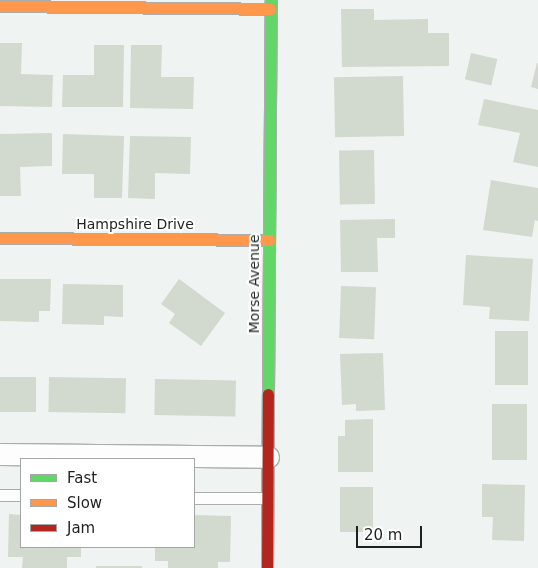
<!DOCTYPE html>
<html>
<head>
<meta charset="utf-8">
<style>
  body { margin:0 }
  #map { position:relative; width:538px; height:568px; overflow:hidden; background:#eff3f1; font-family:"DejaVu Sans",sans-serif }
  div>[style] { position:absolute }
  .building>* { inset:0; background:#d2d9cf; transform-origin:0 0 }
  .roads { filter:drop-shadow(1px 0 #aaadac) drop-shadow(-1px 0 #aaadac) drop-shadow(0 1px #aaadac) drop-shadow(0 -1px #aaadac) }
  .lane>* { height:11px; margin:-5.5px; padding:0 5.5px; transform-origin:5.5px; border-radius:5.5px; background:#fdfdfd }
  .street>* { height:21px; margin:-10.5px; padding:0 10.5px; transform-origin:10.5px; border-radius:10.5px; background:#fdfdfd }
  .fast>* { height:11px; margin:-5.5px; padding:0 5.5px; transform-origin:5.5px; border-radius:5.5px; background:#63d668 }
  .slow>* { height:11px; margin:-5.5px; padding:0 5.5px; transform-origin:5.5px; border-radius:5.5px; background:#ff974d }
  .jam>* { height:11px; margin:-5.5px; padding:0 5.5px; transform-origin:5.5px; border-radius:5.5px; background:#b3261e }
  span { translate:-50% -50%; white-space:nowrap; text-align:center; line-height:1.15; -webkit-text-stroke:4px #fff; paint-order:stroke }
  .street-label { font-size:14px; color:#1e2120 }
  .legend { position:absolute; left:20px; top:458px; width:175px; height:90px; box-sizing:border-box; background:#fff; border:1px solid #a5a6a6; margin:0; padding:6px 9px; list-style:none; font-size:15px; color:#1e2120 }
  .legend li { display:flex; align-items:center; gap:10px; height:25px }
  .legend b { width:25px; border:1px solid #a5a6a6 }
  .scale { position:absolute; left:356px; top:526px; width:66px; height:22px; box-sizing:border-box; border:2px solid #1e2120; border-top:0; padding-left:6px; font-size:15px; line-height:18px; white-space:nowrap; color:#1e2120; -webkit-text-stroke:4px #fff; paint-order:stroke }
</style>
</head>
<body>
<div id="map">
  <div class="building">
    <div style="clip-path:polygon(341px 9px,374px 9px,374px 20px,428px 19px,428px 33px,449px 33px,449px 66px,342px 67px)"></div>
    <div style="clip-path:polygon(0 43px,22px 43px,21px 74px,53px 75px,52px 107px,0 106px)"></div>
    <div style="clip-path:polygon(94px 45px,124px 45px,123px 107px,62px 107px,63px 75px,94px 75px)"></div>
    <div style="clip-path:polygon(131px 45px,162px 45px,161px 77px,194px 77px,193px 109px,130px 108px)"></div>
    <div style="left:471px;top:53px;width:27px;height:27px;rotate:13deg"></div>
    <div style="clip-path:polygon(537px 63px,538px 63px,538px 89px,531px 87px)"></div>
    <div style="left:403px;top:76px;width:60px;height:69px;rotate:89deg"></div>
    <div style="clip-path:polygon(484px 99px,538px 110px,538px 167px,513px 162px,520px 133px,478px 125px)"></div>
    <div style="clip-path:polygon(52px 133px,52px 166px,20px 167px,21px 196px,0 196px,0 134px)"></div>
    <div style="clip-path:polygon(63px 134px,124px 136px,122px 198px,94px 198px,94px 174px,62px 174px)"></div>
    <div style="clip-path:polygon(130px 136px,191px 137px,190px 174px,155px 173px,155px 199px,128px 198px)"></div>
    <div style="left:374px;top:150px;width:54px;height:35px;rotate:89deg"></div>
    <div style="clip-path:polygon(491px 180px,538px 188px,538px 221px,535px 220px,532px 237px,483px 230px)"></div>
    <div style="clip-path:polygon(395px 219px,395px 238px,377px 238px,378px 272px,341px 272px,340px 220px)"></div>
    <div style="clip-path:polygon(466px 255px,533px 259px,529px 321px,489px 319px,490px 307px,463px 305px)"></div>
    <div style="clip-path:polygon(0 279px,51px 279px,50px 311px,39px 311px,39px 322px,0 321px)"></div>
    <div style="clip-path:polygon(179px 279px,225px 313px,201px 346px,169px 323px,175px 314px,161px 304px)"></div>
    <div style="clip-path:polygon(63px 284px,123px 285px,123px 317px,104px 316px,104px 325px,62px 324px)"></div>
    <div style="left:341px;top:286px;width:35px;height:52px;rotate:2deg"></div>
    <div style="left:495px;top:331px;width:33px;height:54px"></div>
    <div style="clip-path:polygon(383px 353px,385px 410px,356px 411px,356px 404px,342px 405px,340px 354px)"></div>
    <div style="left:0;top:377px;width:36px;height:35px"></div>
    <div style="left:49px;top:377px;width:77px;height:35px;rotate:1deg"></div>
    <div style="left:155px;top:379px;width:81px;height:36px;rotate:1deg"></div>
    <div style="left:492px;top:404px;width:35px;height:56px"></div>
    <div style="clip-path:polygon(373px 419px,373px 472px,338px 472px,338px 436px,345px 436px,345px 420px)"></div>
    <div style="clip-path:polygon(482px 484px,525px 485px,524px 541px,492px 540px,493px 517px,482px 517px)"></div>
    <div style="left:340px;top:487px;width:33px;height:45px"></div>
    <div style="clip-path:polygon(9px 514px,21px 515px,21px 547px,81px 547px,81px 557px,67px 557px,67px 568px,22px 568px,23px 557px,8px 557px)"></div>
    <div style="clip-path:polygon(194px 515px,231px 516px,230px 562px,218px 562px,218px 568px,168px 568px,168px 561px,155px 561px,155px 547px,194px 547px)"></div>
    <div style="left:96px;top:566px;width:46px;height:2px"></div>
  </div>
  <div class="roads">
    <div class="lane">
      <div style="left:0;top:495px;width:21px"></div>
      <div style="left:194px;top:498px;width:73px"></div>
    </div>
    <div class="street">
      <div style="left:0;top:454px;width:268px;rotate:0.6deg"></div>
    </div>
    <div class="fast">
      <div style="left:268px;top:394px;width:394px;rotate:-89.6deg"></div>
    </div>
    <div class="slow">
      <div style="left:0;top:6px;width:270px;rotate:0.6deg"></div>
      <div style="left:0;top:238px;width:269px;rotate:0.4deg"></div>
    </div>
    <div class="jam">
      <div style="left:267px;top:568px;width:174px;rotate:-89.7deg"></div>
    </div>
  </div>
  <div class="street-label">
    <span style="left:135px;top:224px">Hampshire Drive</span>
    <span style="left:254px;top:284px;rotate:-90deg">Morse Avenue</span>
  </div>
  <ul class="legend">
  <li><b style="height:6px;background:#63d668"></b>Fast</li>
  <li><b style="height:6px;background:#ff974d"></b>Slow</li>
  <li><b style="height:6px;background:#b3261e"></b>Jam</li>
  </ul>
  <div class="scale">20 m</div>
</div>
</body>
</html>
